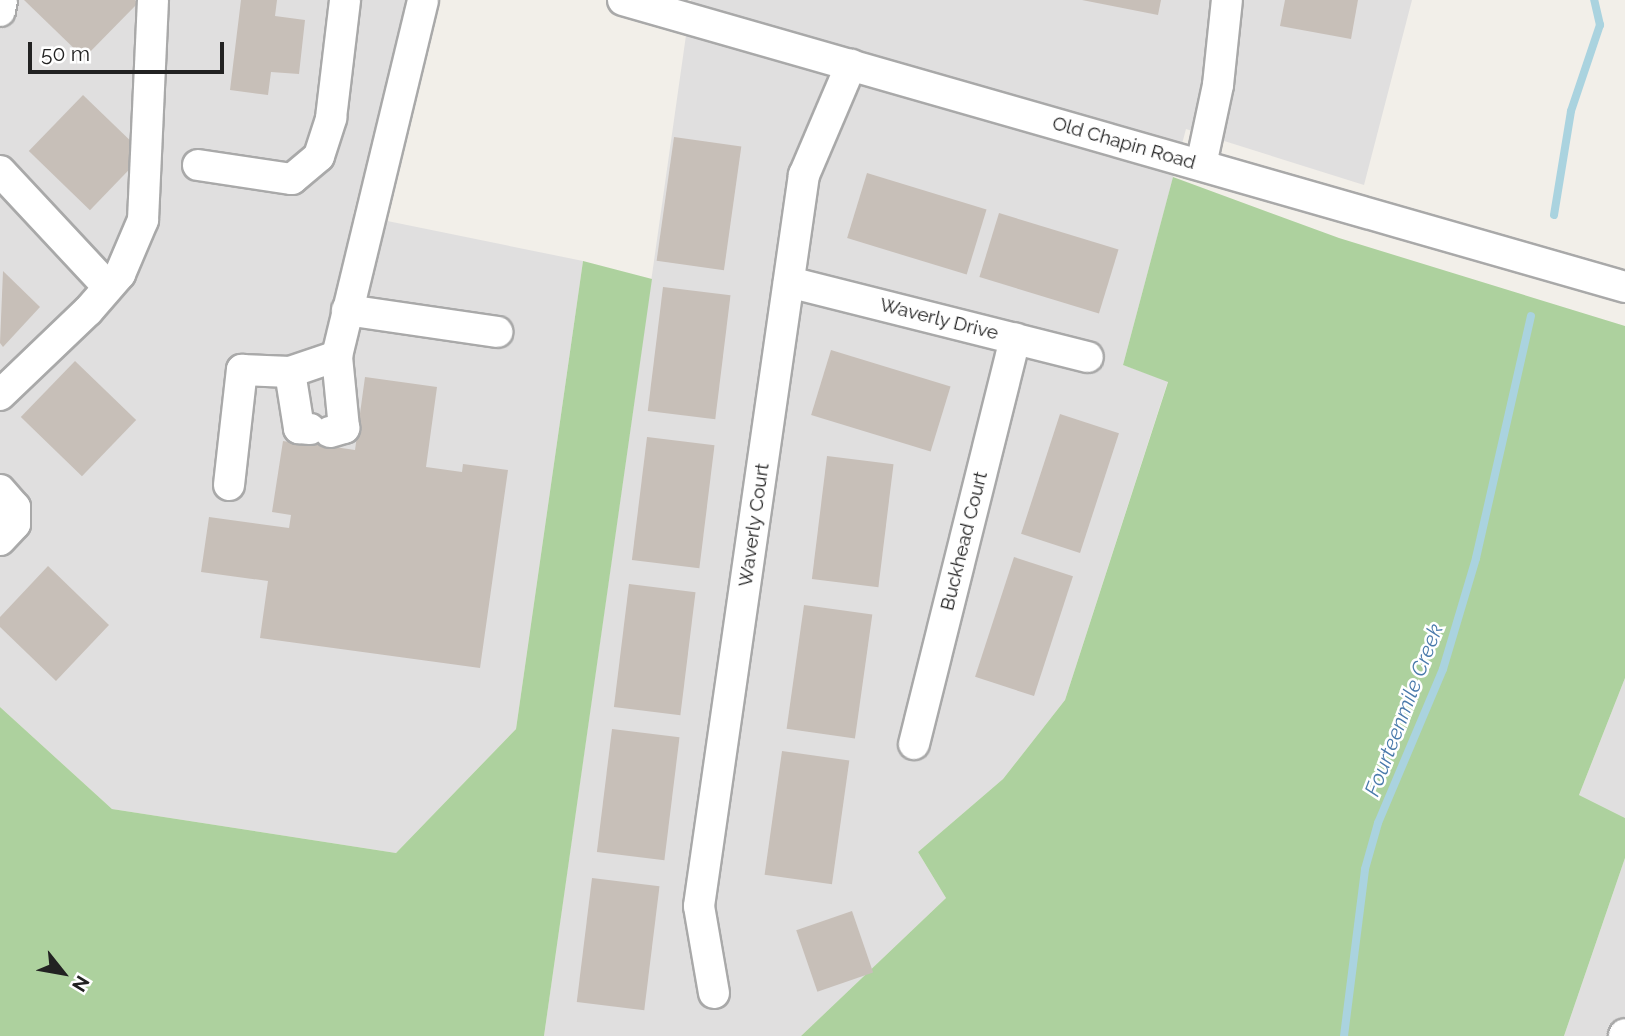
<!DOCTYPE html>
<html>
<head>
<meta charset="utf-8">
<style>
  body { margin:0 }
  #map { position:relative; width:1625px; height:1036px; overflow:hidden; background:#f2efe9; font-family:Raleway,sans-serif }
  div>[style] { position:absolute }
  .residential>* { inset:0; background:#e0dfdf }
  .forest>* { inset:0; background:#add19e }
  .stream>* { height:8px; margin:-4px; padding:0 4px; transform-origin:4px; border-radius:4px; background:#aad3df }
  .building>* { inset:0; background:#c7bfb8; transform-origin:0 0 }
  .roads { filter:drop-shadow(2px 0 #a9a9a9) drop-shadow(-2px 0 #a9a9a9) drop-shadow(0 2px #a9a9a9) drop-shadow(0 -2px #a9a9a9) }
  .minor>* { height:30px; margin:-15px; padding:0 15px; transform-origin:15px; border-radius:15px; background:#fff }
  span { translate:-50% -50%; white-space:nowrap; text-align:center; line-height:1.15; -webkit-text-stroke:5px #fff; paint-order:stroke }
  .street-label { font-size:19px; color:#222 }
  .water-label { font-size:21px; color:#4a7aab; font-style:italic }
  .north { position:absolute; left:28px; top:938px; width:70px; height:70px; -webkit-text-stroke:5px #fff; paint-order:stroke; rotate:121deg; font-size:19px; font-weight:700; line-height:28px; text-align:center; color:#222 }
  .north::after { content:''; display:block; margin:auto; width:24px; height:32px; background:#222; clip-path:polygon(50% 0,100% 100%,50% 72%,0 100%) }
  .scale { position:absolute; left:28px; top:42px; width:196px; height:32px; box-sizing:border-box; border:4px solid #222; border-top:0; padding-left:9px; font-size:21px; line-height:24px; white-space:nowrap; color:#222; -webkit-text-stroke:5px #fff; paint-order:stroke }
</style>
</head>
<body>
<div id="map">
  <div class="residential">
    <div style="clip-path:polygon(0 0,409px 0,353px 214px,583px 261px,516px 729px,396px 853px,112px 809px,0 707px)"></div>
    <div style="clip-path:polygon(691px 0,1412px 0,1364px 185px,1186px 129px,1123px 365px,1168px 381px,1065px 700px,1003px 779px,918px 852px,946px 898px,801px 1036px,544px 1036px)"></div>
    <div style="clip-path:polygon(1625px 678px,1625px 818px,1579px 795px)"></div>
    <div style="clip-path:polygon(1625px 858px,1625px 1036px,1564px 1036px)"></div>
  </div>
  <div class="forest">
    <div style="clip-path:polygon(1173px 177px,1339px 238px,1625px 326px,1625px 678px,1579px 795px,1625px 818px,1625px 858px,1564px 1036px,801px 1036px,946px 898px,918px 852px,1003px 779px,1065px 700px,1168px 382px,1123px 365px)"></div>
    <div style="clip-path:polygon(583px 261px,652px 279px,544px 1036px,0 1036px,0 707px,112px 809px,396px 853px,516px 729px)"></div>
  </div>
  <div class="stream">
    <div style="left:1554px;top:215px;width:105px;rotate:-80.7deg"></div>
    <div style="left:1571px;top:111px;width:91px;rotate:-71.4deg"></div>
    <div style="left:1600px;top:25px;width:26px;rotate:-103deg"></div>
    <div style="left:1344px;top:1036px;width:168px;rotate:-82.8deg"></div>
    <div style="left:1365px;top:869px;width:48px;rotate:-74.2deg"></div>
    <div style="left:1378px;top:823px;width:167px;rotate:-67.1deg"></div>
    <div style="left:1443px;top:669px;width:116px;rotate:-73.4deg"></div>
    <div style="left:1476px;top:558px;width:248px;rotate:-77.2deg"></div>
  </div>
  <div class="building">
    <div style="clip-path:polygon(24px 0,135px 0,138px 3px,84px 58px)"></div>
    <div style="clip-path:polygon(241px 0,277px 0,275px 16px,305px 20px,299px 74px,271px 72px,268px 95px,230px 90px)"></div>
    <div style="clip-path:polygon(1082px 0,1161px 0,1158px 15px)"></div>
    <div style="clip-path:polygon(1285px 0,1358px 0,1351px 39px,1280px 26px)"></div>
    <div style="left:83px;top:95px;width:85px;height:78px;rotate:44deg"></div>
    <div style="left:674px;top:137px;width:68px;height:125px;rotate:8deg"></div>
    <div style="left:867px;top:173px;width:125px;height:68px;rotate:17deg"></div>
    <div style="left:999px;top:213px;width:125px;height:67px;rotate:17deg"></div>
    <div style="clip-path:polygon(3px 271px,40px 307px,3px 347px,0 343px)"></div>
    <div style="left:663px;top:287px;width:68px;height:125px;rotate:7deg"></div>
    <div style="left:831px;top:350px;width:125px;height:68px;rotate:17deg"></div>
    <div style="left:75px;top:361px;width:85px;height:78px;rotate:44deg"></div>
    <div style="clip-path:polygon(365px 377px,437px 387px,426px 467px,462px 472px,463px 464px,508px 470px,480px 668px,260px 638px,268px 581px,201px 572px,209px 517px,289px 528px,291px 515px,272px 512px,283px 441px,307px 445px,312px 416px,332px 418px,328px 446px,355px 450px)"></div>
    <div style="left:1060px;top:414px;width:62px;height:126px;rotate:18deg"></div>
    <div style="left:647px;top:437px;width:68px;height:124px;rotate:7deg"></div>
    <div style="left:827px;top:456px;width:67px;height:124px;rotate:7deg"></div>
    <div style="left:1014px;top:557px;width:62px;height:126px;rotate:18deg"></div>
    <div style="clip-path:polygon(48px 566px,109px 625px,56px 681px,0 627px,0 617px)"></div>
    <div style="left:629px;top:584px;width:67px;height:124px;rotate:7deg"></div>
    <div style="left:804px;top:605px;width:69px;height:125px;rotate:8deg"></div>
    <div style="left:612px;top:729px;width:68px;height:124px;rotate:7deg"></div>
    <div style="left:782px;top:751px;width:68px;height:125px;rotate:8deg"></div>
    <div style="left:592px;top:878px;width:68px;height:125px;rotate:7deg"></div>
    <div style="left:852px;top:911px;width:65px;height:59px;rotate:71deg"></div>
  </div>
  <div class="roads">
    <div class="minor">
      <div style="left:623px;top:0;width:1042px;rotate:15.98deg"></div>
      <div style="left:0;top:11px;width:11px;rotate:-80deg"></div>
      <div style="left:198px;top:165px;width:95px;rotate:8.5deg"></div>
      <div style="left:292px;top:179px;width:35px;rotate:-40deg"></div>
      <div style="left:319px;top:156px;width:40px;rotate:-72deg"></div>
      <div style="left:331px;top:118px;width:119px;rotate:-83.2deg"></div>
      <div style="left:1201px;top:165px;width:82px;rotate:-78deg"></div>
      <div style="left:1218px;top:85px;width:85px;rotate:-84deg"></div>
      <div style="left:0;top:171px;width:158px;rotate:47deg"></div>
      <div style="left:789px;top:282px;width:308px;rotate:14.1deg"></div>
      <div style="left:347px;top:310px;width:152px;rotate:8.3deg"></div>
      <div style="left:290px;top:372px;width:57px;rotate:80.9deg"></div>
      <div style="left:299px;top:428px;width:11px;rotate:5deg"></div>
      <div style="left:0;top:395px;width:122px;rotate:-43.7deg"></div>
      <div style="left:88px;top:311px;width:49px;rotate:-49.1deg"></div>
      <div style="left:120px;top:274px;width:59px;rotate:-66.9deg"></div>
      <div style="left:143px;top:220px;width:220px;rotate:-87.4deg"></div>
      <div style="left:330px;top:432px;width:15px;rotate:-16deg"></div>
      <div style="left:344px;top:428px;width:72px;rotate:-95.6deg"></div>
      <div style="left:229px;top:485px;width:116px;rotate:-83.6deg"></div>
      <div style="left:242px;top:370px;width:48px;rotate:2.4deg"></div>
      <div style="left:290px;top:372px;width:50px;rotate:-18.8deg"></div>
      <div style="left:337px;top:356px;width:366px;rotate:-76.4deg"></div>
      <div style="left:0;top:490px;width:23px;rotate:49deg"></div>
      <div style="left:15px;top:507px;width:17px;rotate:90deg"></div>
      <div style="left:15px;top:524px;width:22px;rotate:133deg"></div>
      <div style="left:914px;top:744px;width:418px;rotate:-76deg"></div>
      <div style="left:714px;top:993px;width:88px;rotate:-99.8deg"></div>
      <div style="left:699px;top:906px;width:739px;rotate:-81.83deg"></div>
      <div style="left:804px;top:175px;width:120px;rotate:-66.9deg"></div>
      <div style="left:1624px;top:1036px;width:2px;rotate:-63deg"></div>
    </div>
  </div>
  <div class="street-label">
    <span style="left:1124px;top:143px;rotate:16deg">Old Chapin Road</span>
    <span style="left:939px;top:319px;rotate:14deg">Waverly Drive</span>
    <span style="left:754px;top:525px;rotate:-82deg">Waverly Court</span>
    <span style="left:964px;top:541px;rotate:-76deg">Buckhead Court</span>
  </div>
  <div class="water-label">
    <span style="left:1404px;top:710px;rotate:-69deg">Fourteenmile Creek</span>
  </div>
  <div class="north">N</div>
  <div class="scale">50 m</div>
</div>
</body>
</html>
